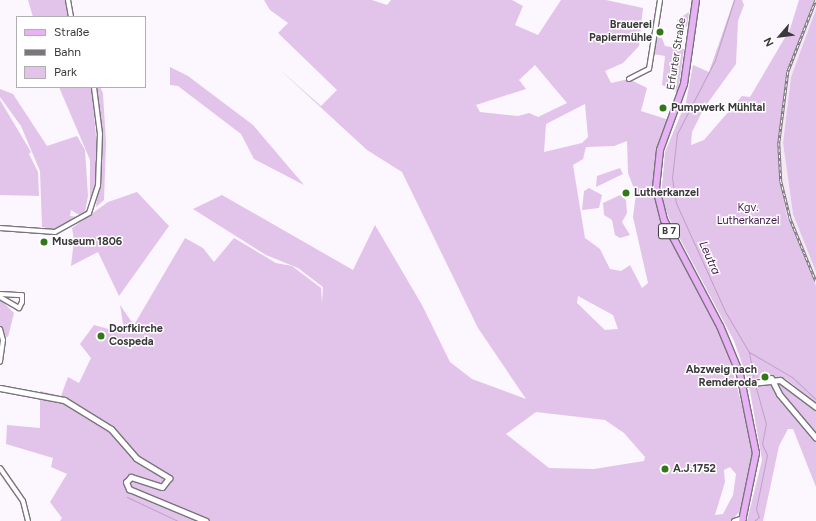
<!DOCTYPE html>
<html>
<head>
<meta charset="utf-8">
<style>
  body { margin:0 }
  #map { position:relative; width:816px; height:521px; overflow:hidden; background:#fcf6fe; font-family:Figtree,sans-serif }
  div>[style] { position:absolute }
  .built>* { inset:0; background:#f3e8f6 }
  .green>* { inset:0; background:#e2c4eb }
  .stream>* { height:1px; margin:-0.5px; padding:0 0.5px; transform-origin:0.5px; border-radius:0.5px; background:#bfa0c7 }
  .roads { filter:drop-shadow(1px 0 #79747b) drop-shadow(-1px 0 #79747b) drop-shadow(0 1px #79747b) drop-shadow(0 -1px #79747b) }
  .minor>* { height:4px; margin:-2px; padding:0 2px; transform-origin:2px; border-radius:2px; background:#fff }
  .tertiary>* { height:5px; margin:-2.5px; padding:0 2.5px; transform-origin:2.5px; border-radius:2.5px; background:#fff }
  .primary>* { height:6px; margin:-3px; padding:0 3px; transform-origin:3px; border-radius:3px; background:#e7b3f5 }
  .rail>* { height:2.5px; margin-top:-1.25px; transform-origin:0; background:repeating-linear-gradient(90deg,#fff 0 3px,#7a767b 0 6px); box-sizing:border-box; border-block:1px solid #7a767b }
  .dots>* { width:11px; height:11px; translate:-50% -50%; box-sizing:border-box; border:2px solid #fff; border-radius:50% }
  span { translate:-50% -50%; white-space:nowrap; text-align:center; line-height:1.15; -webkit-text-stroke:3px #fff; paint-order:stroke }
  .shield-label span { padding:1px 3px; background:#fff; border:1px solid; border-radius:3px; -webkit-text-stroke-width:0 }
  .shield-label { font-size:10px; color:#3c393c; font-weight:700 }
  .poi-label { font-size:11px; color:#3c393c; font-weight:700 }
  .right { translate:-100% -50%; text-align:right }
  .left { translate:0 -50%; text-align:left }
  .street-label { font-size:11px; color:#3c393c }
  .park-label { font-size:11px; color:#3e1748 }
  .water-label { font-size:12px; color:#411a4b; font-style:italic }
  .legend { position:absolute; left:16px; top:16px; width:130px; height:72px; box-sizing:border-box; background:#fff; border:1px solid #b1b0b1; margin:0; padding:5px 7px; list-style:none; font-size:12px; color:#3c393c }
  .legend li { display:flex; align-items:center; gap:8px; height:20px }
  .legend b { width:20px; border:1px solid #b1b0b1 }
  .north { position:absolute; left:760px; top:16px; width:40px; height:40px; -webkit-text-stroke:3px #fff; paint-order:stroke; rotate:242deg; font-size:11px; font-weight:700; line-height:16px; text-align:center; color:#3c393c }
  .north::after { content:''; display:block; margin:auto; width:14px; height:18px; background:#3c393c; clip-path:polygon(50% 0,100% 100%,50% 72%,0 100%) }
</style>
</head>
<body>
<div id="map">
  <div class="built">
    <div style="clip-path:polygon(814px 0,816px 9px,791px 77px,783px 143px,793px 214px,816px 272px,816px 286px,787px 216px,780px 182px,778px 143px,786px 76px)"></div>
  </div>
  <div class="green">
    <div style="clip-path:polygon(28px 0,67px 0,70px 17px,33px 17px)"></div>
    <div style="clip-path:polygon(evenodd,264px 0,372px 0,387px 5px,391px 0,512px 0,523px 6px,515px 25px,538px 35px,561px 0,606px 0,643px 8px,639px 46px,623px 63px,605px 71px,611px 83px,629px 79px,647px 88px,641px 111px,669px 120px,655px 166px,658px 211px,726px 347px,753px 446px,752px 471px,741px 510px,731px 521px,60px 521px,62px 518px,50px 502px,67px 474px,51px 467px,53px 458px,6px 444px,7px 425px,40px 428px,40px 391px,61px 396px,68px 377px,79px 383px,91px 358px,80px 344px,94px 325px,119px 332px,123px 324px,120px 305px,134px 325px,185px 238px,203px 248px,214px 262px,234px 238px,276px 263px,292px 266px,321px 288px,322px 303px,323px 287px,298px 268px,266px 255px,193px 209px,222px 195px,353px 270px,375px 225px,422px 305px,450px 362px,472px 379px,526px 399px,478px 328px,402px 172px,367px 150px,279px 69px,321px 106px,337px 90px,278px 33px,288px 23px,270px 10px,264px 0,535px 65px,567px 103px,538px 117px,529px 113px,518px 116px,480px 112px,476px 105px,526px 89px,519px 80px,535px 65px,264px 0,585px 104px,588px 137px,582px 143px,544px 152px,546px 124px,585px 104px,264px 0,627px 141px,628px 173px,636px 194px,633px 217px,648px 283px,642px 288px,630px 265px,621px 271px,610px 269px,600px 249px,585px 238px,573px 165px,583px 159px,586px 147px,614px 146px,627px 141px,264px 0,578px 296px,613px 315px,618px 329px,605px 330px,577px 303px,578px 296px,264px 0,536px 412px,605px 420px,624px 433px,645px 457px,644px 461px,594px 469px,549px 468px,506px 434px,536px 412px,264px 0,730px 467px,736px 474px,733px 495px,723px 514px,715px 515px,725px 482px,724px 470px,730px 467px)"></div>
    <div style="clip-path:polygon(734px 0,742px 0,744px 5px,738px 21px,736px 64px,704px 108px,692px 132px,691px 145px,704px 140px,742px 96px,750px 97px,790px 29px,799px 0,814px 0,786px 76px,778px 143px,780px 182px,787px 216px,816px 286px,816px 403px,786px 379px,772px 376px,748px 380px,734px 341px,669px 218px,661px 198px,665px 152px,686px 102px,693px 65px,709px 72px)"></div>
    <div style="clip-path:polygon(816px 9px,816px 272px,793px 214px,783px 143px,791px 77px)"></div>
    <div style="clip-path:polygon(689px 12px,687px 27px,682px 28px,677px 20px)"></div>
    <div style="clip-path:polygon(655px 37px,662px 38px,665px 46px,684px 49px,678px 93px,662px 85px,665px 56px,653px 54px)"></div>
    <div style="clip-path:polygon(170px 67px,188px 76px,253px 125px,304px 185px,254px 159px,241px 134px,178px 86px,170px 85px)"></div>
    <div style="clip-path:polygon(59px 87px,92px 87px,98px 161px,95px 194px,90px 208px,90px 160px)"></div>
    <div style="clip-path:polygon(95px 87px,100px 87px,103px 93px,106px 143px,104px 200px,96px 207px,101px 134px)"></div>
    <div style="clip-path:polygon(0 89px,13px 94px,47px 146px,77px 136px,85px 150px,88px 196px,85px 212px,81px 216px,71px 210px,70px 216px,79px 217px,55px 230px,42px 227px,40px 171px,21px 126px,0 97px)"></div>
    <div style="clip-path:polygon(0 100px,31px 152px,29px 154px,38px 172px,39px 196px,0 195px)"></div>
    <div style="clip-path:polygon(620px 168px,623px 174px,596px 187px,597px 176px)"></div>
    <div style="clip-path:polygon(589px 188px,602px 195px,599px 208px,582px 210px,584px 191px)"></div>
    <div style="clip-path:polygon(137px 192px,169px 226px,119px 296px,98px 252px,71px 266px,74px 240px,72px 228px,108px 202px)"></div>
    <div style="clip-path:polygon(620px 195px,626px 200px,627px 213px,622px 222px,630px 235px,620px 238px,615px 235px,612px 220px,604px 215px,603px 203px)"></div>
    <div style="clip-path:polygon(0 299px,14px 313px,8px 337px,3px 336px,0 325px)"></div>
    <div style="clip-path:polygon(774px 381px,800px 395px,816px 411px,816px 437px)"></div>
    <div style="clip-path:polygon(771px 382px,816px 439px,816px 487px,793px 429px,788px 429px,779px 446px,763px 521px,747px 521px,762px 460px,749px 385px)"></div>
  </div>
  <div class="stream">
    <div style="left:734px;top:0;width:63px;rotate:107.6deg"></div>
    <div style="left:715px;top:60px;width:83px;rotate:117.2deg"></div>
    <div style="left:677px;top:134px;width:44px;rotate:96.5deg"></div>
    <div style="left:672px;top:178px;width:25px;rotate:81deg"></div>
    <div style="left:676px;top:203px;width:121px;rotate:65.6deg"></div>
    <div style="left:726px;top:313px;width:45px;rotate:59.5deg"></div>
    <div style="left:749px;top:352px;width:29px;rotate:80deg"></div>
    <div style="left:749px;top:352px;width:50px;rotate:30.2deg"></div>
    <div style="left:792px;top:377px;width:33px;rotate:43deg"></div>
    <div style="left:127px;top:497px;width:56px;rotate:25.2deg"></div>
    <div style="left:754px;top:521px;width:6px;rotate:-39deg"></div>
    <div style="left:759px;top:517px;width:9px;rotate:-111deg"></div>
    <div style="left:756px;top:509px;width:55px;rotate:-78.5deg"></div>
    <div style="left:767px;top:455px;width:12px;rotate:-114deg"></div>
    <div style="left:762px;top:444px;width:20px;rotate:-79deg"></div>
    <div style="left:766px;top:424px;width:41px;rotate:-105.4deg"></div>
  </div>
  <div class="roads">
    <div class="minor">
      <div style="left:68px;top:0;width:17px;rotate:80deg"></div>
      <div style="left:629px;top:79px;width:22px;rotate:-27deg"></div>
      <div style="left:649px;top:69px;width:70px;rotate:-80.9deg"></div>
      <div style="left:0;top:228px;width:55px;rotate:4.2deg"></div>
      <div style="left:55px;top:232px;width:39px;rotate:-29deg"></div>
      <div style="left:89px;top:213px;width:28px;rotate:-72deg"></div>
      <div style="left:98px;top:186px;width:25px;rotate:-88deg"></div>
      <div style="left:99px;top:161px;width:27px;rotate:-88deg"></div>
      <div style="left:100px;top:134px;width:47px;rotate:-97.3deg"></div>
      <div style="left:0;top:294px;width:22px;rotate:3deg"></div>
      <div style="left:22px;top:295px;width:7px;rotate:90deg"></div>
      <div style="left:22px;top:302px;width:7px;rotate:117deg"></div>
      <div style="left:19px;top:308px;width:22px;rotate:-150deg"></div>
      <div style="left:0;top:329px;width:11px;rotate:75deg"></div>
      <div style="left:3px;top:340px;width:22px;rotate:98deg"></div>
      <div style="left:0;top:468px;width:40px;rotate:55.1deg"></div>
      <div style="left:23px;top:501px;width:21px;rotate:76deg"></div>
    </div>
    <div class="tertiary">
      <div style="left:771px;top:378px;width:18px;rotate:63deg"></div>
      <div style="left:779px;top:394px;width:57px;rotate:49.9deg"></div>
      <div style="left:742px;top:384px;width:38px;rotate:-6deg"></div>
      <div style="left:780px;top:380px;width:45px;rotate:36.9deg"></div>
      <div style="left:0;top:388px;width:65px;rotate:10.6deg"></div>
      <div style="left:64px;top:400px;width:55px;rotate:31.7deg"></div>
      <div style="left:111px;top:429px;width:38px;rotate:49deg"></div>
      <div style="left:136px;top:458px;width:39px;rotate:31deg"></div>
      <div style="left:169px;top:478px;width:11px;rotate:128deg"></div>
      <div style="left:162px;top:487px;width:33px;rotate:-162deg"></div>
      <div style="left:131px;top:477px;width:7px;rotate:135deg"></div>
      <div style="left:126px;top:482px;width:8px;rotate:67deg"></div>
      <div style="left:129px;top:489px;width:83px;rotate:22.6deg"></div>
      <div style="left:734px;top:521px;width:9px;rotate:-18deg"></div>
    </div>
    <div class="primary">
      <div style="left:696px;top:0;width:85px;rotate:98.1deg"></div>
      <div style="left:684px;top:84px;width:70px;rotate:110deg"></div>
      <div style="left:660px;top:150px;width:38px;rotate:96deg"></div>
      <div style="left:656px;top:188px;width:33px;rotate:76deg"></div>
      <div style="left:664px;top:220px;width:120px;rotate:62.2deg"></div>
      <div style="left:720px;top:326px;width:52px;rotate:67.4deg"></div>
      <div style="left:740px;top:374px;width:81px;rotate:78.6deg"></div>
      <div style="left:756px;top:453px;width:69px;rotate:101.6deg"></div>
    </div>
  </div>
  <div class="rail">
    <div style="left:816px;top:0;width:77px;rotate:111.3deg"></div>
    <div style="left:788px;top:72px;width:72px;rotate:97.2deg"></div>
    <div style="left:779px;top:143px;width:38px;rotate:87deg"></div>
    <div style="left:781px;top:181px;width:38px;rotate:76deg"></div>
    <div style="left:790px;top:218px;width:68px;rotate:67.6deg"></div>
  </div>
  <div class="dots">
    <div style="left:660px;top:32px;background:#327718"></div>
    <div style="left:663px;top:108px;background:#327718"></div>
    <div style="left:626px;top:193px;background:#327718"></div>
    <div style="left:44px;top:242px;background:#327718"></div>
    <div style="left:101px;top:336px;background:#327718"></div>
    <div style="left:765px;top:377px;background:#327718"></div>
    <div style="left:665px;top:469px;background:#327718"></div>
  </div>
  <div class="shield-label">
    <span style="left:669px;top:231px">B 7</span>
  </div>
  <div class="poi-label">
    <span class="right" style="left:652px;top:32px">Brauerei<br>Papiermühle</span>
    <span class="left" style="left:671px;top:108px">Pumpwerk Mühltal</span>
    <span class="left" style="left:634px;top:193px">Lutherkanzel</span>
    <span class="left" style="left:52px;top:242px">Museum 1806</span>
    <span class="left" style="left:109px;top:336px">Dorfkirche<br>Cospeda</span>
    <span class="right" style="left:757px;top:377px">Abzweig nach<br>Remderoda</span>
    <span class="left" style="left:673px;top:469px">A.J.1752</span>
  </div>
  <div class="street-label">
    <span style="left:677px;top:54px;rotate:-81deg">Erfurter Straße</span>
  </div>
  <div class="park-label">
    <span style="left:748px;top:215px">Kgv.<br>Lutherkanzel</span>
  </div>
  <div class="water-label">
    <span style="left:709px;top:258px;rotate:66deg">Leutra</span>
  </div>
  <ul class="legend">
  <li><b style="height:5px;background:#e7b3f5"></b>Straße</li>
  <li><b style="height:5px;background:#7a767b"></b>Bahn</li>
  <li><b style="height:11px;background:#e2c4eb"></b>Park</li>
  </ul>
  <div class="north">N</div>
</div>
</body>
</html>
